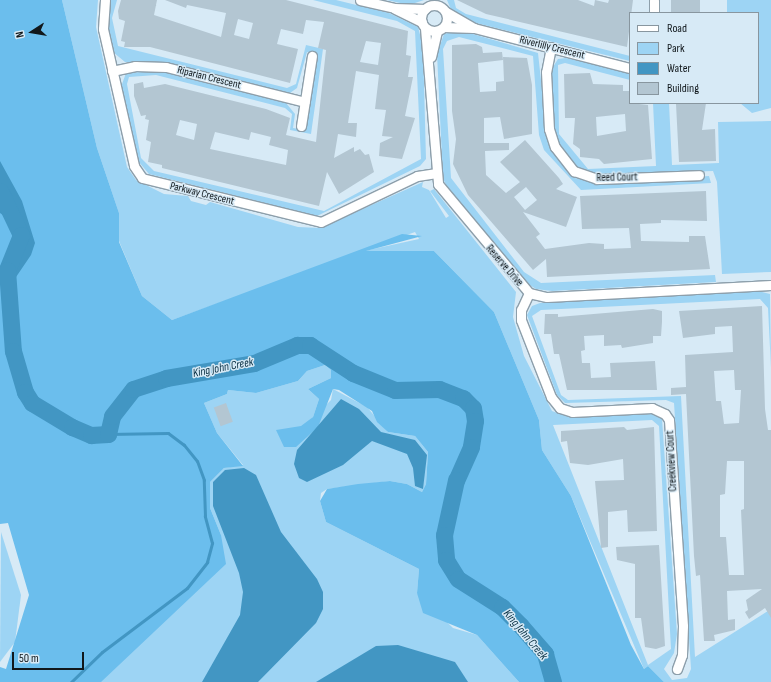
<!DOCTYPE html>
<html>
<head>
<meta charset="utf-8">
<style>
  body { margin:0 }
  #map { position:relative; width:771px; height:682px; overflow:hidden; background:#d7eaf6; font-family:"Sofia Sans Condensed",sans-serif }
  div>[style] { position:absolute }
  .green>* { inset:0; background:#9dd4f4 }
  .forest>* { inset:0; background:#6bbeed }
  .water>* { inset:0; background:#4296c3 }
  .stream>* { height:3px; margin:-1.5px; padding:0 1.5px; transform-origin:1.5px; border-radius:1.5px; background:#4296c3 }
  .river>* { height:17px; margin:-8.5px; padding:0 8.5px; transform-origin:8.5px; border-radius:8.5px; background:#4296c3 }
  .building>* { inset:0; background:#b3c6d2; transform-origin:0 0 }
  .roads { filter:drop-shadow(1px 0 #8d9fab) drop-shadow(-1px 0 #8d9fab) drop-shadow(0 1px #8d9fab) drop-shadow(0 -1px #8d9fab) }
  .street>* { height:9px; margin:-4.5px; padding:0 4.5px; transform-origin:4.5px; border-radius:4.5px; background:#fff }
  .street>.ring { margin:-4.5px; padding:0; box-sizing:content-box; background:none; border:9px solid #fff; border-radius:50% }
  span { translate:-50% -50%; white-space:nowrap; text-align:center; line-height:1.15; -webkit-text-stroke:3px #d7eaf6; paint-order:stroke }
  .street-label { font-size:11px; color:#11181c }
  .water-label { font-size:12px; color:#062d40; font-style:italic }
  .legend { position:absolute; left:629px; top:12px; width:130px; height:92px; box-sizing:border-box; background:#d7eaf6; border:1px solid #88969f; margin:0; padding:5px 7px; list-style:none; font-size:12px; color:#11181c }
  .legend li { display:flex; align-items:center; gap:8px; height:20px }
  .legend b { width:20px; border:1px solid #88969f }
  .north { position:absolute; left:12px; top:12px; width:40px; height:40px; -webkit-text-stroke:3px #d7eaf6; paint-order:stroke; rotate:258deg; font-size:11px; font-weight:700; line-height:16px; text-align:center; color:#11181c }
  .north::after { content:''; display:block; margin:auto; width:14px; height:18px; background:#11181c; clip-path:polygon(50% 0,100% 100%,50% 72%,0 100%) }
  .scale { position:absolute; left:12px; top:652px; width:72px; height:18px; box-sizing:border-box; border:2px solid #11181c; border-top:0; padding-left:5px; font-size:12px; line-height:14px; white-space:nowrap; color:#11181c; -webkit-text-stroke:3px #d7eaf6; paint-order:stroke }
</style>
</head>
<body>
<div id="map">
  <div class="green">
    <div style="clip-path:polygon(evenodd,62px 0,98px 0,96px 27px,127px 167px,136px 180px,164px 194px,188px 196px,191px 201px,206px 205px,210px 202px,298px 227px,320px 228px,423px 182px,422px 187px,429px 190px,446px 218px,449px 216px,430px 191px,434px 189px,516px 292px,513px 317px,524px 356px,552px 411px,571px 418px,651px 414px,662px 419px,677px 634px,674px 653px,664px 669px,672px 680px,687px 678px,691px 669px,674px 403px,666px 400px,565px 403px,557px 395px,527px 315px,532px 306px,540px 303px,758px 291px,770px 294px,771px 368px,768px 308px,760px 299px,541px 310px,532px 316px,561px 395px,568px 400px,681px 396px,695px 657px,771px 609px,771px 682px,664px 682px,648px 666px,644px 669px,571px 496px,542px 450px,539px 420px,494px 312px,434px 251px,364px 251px,419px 239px,415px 232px,172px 320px,142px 296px,119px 241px,119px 213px,97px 148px,62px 0,652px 420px,659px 426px,671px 649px,648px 665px,553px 425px,652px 420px)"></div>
    <div style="clip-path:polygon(111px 0,117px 0,112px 18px,118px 46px,287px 88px,296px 84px,306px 45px,323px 49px,311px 134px,290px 130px,292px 114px,285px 108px,156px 75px,129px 77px,127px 84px,141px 158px,154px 171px,324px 211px,421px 159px,415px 31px,397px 21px,313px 0,336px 0,389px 13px,418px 27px,423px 46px,426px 159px,420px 166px,317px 216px,149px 174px,138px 161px,121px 87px,126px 73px,159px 71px,286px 103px,295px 114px,293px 128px,304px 130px,316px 54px,307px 52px,297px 88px,290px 93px,164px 62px,125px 62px,113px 52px,107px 21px)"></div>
    <div style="clip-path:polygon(387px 0,424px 0,409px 5px)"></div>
    <div style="clip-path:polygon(447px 0,454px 0,456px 8px,466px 14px,630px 56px,630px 61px,472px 22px,452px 12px)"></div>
    <div style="clip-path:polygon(727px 0,771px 0,771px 108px,752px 113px,740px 103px,758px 103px,758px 13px,727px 13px)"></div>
    <div style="clip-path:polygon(459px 30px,538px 53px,548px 144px,575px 178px,600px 184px,709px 176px,711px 183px,581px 190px,544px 150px,539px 135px,533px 56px,459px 37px,447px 41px,443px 49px,451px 178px,524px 272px,541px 283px,715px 275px,716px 282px,552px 291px,536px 289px,525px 282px,451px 194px,443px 179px,437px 54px,444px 34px)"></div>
    <div style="clip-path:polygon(566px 58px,630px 73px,630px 80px,565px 63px,558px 65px,559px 134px,588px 169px,656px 166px,653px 103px,669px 103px,672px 165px,719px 163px,718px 122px,771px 121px,771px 272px,722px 274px,717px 182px,713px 171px,593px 175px,576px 166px,561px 149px,554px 130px,551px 70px,558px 59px)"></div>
    <div style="clip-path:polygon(325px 365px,331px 370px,331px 378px,308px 389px,319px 399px,313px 417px,284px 447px,331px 400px,333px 389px,367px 407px,388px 432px,415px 436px,428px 452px,426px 484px,422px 492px,407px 484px,390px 481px,327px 489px,321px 493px,320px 501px,326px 522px,419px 569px,417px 593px,453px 628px,477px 635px,519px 682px,100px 682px,221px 535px,210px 508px,210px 482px,224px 468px,243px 465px,217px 433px,204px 403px,227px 394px,228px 390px,256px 393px,298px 381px,307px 371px)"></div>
    <div style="clip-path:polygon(1px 532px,21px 595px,15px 642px,0 662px)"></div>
  </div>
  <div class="forest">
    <div style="clip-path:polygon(0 0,62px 0,97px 148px,119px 213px,119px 242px,142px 296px,172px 320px,402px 234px,422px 236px,366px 251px,434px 251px,494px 312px,539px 420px,542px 450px,571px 496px,631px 645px,644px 669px,648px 666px,664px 682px,519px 682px,477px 635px,423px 613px,417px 593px,419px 569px,326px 522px,320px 501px,327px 489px,358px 484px,390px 481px,407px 484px,422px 492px,426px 484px,428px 452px,415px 436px,388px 432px,377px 422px,372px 411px,339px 390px,333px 389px,318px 427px,296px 447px,284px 447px,276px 430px,301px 426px,313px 417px,319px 399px,308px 389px,331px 378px,331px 370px,325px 365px,307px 371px,298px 381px,256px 393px,228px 390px,227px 394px,204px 403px,217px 433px,243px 466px,224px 468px,210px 482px,210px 508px,221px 535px,226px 564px,101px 682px,0 682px,0 667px,6px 669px,29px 595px,8px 523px,0 524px)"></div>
  </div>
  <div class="water">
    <div style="clip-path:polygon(0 161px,22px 201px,35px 243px,31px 255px,14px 280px,10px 279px,7px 270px,21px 235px,15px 223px,0 213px)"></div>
    <div style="clip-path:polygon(341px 399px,359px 409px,381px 432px,415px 440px,427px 455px,423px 489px,415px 486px,413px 468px,407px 454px,372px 441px,343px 465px,307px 482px,299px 478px,294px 464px,297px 450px)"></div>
    <div style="clip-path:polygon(244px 468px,256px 475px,281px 532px,317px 579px,323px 592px,323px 609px,316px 623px,258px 682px,202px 682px,240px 615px,243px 592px,239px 573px,213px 506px,213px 482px,225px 470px)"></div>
    <div style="clip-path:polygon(398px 645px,455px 662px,468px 682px,316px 682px,376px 646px)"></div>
  </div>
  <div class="stream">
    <div style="left:71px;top:682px;width:43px;rotate:-44.1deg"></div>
    <div style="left:102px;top:652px;width:106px;rotate:-37deg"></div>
    <div style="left:187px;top:588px;width:33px;rotate:-52deg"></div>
    <div style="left:207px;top:562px;width:20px;rotate:-75deg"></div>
    <div style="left:212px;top:543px;width:28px;rotate:-105deg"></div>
    <div style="left:205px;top:516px;width:36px;rotate:-92deg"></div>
    <div style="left:204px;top:480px;width:20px;rotate:-110deg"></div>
    <div style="left:197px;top:461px;width:21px;rotate:-129deg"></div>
    <div style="left:184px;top:445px;width:20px;rotate:-143deg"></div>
    <div style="left:168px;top:433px;width:60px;rotate:179deg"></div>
  </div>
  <div class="river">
    <div style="left:0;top:191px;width:49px;rotate:64.5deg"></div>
    <div style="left:21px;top:235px;width:38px;rotate:112deg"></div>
    <div style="left:7px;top:270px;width:81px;rotate:85.8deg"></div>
    <div style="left:13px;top:351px;width:43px;rotate:73.7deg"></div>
    <div style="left:25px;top:392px;width:13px;rotate:58deg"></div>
    <div style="left:32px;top:403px;width:47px;rotate:31deg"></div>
    <div style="left:72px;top:427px;width:21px;rotate:23deg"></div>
    <div style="left:91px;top:435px;width:17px;rotate:-3deg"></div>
    <div style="left:108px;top:434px;width:18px;rotate:-77deg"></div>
    <div style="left:112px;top:416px;width:34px;rotate:-52deg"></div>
    <div style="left:133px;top:389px;width:35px;rotate:-18deg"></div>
    <div style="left:166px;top:378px;width:89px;rotate:-9.7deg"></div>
    <div style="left:254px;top:363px;width:47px;rotate:-22.7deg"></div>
    <div style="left:297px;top:345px;width:13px"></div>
    <div style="left:310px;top:345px;width:51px;rotate:33.1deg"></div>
    <div style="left:353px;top:373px;width:45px;rotate:22deg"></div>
    <div style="left:395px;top:390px;width:44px;rotate:-1.3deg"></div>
    <div style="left:439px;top:389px;width:26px;rotate:21deg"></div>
    <div style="left:463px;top:398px;width:14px;rotate:45deg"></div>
    <div style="left:473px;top:408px;width:13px;rotate:81deg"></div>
    <div style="left:475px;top:421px;width:26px;rotate:99deg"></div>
    <div style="left:471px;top:447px;width:36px;rotate:114deg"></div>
    <div style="left:456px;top:480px;width:56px;rotate:102.3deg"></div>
    <div style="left:444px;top:535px;width:25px;rotate:85deg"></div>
    <div style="left:446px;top:560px;width:22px;rotate:58deg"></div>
    <div style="left:458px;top:579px;width:52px;rotate:32.5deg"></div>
    <div style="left:502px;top:607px;width:27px;rotate:45deg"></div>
    <div style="left:521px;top:626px;width:37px;rotate:49deg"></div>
    <div style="left:545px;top:654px;width:29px;rotate:74deg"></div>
  </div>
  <div class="building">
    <div style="clip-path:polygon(evenodd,121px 0,157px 0,154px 15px,221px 37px,226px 13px,187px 5px,186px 8px,165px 0,286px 0,408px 31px,406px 55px,411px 56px,408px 77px,413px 77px,405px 116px,415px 118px,402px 159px,379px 156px,380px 143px,393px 137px,382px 136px,386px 110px,375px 109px,379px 75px,356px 71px,348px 123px,357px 123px,356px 137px,338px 134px,334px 158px,354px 147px,354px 152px,360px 149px,365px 155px,369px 154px,374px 172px,339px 194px,327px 172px,319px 206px,162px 168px,162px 165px,148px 162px,151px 142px,146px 140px,149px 120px,145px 119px,146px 115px,141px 116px,134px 96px,134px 84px,143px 82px,144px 88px,165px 84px,266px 109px,290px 118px,286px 135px,316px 142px,326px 50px,318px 48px,324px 22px,306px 20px,303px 34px,281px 29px,277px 44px,298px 49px,290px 83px,150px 47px,124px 47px,125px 42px,121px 41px,125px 21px,119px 19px,118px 11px,121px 0,238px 19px,253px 23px,249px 39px,234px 35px,238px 19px,121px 0,366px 41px,381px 43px,378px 65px,360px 62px,366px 41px,121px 0,180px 120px,197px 124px,194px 140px,176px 135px,180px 120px,121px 0,215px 132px,249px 140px,251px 132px,271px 137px,269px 145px,288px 150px,286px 165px,210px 149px,215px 132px)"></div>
    <div style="clip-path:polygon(457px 0,578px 0,594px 6px,595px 0,608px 3px,609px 0,633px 0,627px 47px,486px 14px)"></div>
    <div style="left:671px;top:0;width:29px;height:13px"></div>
    <div style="clip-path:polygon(evenodd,476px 44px,482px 47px,483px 53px,502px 52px,503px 60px,478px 63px,480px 92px,496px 91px,496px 82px,504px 81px,503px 57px,527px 58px,532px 85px,532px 134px,504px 139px,500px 117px,484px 118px,484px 143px,509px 143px,509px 150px,485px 151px,486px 175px,506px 193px,520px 182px,500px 162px,525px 140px,559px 178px,563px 184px,556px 189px,577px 197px,566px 227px,523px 212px,540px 234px,536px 237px,545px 249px,589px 243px,604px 244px,604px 249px,631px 248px,629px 228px,582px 229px,580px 196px,706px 191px,707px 221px,661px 220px,661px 223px,640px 224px,641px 241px,689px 242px,689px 236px,705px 236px,710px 269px,547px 277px,546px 259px,533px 270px,468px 195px,453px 164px,456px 139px,452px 111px,452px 45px,476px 44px,526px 187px,537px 200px,525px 210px,514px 197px,526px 187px)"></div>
    <div style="clip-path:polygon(evenodd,590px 73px,593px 84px,623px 85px,623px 91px,630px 91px,630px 103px,648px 105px,652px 159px,604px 164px,599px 159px,580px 157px,580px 149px,573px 144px,575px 118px,565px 118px,564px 74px,590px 73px,625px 114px,626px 131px,597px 136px,596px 117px,625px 114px)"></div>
    <div style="clip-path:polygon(706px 103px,702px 130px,715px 129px,716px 161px,679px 162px,676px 104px)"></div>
    <div style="clip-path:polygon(evenodd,762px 306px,765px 409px,768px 430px,771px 430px,771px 618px,765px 608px,749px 619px,745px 612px,748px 610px,746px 600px,762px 589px,727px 591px,728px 620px,735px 619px,735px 630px,714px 635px,715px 641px,704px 641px,700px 575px,696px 576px,694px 556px,686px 394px,671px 395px,671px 388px,686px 387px,685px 355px,733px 352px,732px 326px,715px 327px,715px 334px,683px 338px,679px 311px,762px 306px,734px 370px,735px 390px,741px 390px,739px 423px,724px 424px,721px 401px,716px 401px,714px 371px,734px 370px,762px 306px,727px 461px,744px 461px,744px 509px,741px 510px,744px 575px,729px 575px,726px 537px,720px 537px,720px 495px,725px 494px,727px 461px)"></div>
    <div style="clip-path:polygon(653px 309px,662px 311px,662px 322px,661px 336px,653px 336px,653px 343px,622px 348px,621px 345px,604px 346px,604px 335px,584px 336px,585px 350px,581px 351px,582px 363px,590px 363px,591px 378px,611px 377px,610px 363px,655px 361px,657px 390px,567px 390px,559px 354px,554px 354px,551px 334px,544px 334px,545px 314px,558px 314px,558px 317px)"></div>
    <div style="left:226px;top:403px;width:20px;height:13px;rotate:70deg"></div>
    <div style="clip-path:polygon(624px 427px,627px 430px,654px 427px,657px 531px,628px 532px,627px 510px,608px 512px,608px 547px,601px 548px,595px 481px,624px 480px,623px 459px,588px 465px,570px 463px,567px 441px,561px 442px,561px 431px)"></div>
    <div style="clip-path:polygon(659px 545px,665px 646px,656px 649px,645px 647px,641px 618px,635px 618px,635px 564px,617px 560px,616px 547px)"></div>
  </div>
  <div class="roads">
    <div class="street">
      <div style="left:105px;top:0;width:29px;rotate:94deg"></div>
      <div style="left:103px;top:29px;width:140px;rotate:77.2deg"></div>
      <div style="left:134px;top:166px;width:14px;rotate:56deg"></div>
      <div style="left:142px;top:178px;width:184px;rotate:13.8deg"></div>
      <div style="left:321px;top:222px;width:106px;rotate:-25.6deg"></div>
      <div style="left:417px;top:176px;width:18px;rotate:-9deg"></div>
      <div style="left:360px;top:0;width:35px;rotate:13deg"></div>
      <div style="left:394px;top:8px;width:31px;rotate:2deg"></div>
      <div style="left:654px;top:0;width:13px;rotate:90deg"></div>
      <div class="ring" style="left:421px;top:5px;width:17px;height:17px"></div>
      <div style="left:395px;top:9px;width:30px;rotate:26deg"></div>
      <div style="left:446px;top:12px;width:32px;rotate:30deg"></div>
      <div style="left:444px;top:27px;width:30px;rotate:2deg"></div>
      <div style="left:474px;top:28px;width:161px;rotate:14.4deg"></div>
      <div style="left:425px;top:28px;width:157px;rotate:85.2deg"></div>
      <div style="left:438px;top:184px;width:142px;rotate:50.1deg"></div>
      <div style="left:529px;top:293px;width:18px;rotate:13deg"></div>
      <div style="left:547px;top:297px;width:224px;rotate:-3.1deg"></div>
      <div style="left:551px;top:47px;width:25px;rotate:101deg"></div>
      <div style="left:546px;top:72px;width:57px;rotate:87deg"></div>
      <div style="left:549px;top:129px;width:19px;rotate:72deg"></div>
      <div style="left:555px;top:147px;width:31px;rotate:52deg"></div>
      <div style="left:574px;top:171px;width:24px;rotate:19deg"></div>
      <div style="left:597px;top:179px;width:102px;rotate:-2.2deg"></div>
      <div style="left:431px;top:57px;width:27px;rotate:-77deg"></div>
      <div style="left:112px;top:71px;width:24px;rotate:-12deg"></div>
      <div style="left:135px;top:66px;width:31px;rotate:2deg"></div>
      <div style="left:166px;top:67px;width:143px;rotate:14.1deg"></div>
      <div style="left:301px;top:126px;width:71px;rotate:-81.1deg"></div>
      <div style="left:529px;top:293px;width:19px;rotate:115deg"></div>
      <div style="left:521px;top:310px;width:10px;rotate:90deg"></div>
      <div style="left:521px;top:320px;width:83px;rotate:68.7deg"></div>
      <div style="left:551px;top:397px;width:14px;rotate:51deg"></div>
      <div style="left:560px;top:408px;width:13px;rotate:18deg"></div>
      <div style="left:572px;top:412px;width:80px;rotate:-2.9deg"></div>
      <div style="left:652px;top:408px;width:14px;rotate:25deg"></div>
      <div style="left:665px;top:414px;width:7px;rotate:56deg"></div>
      <div style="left:669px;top:420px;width:206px;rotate:86.1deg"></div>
      <div style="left:683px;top:626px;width:29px;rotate:92deg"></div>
      <div style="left:682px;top:655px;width:15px;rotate:110deg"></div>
    </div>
  </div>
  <div class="street-label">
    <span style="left:552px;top:48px;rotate:14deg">Riverlilly Crescent</span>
    <span style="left:209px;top:78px;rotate:14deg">Riparian Crescent</span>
    <span style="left:617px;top:178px;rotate:-1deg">Reed Court</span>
    <span style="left:202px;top:194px;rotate:14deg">Parkway Crescent</span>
    <span style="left:504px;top:266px;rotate:49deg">Reserve Drive</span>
    <span style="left:672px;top:461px;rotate:-93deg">Creekview Court</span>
  </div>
  <div class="water-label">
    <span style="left:223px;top:368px;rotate:-11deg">King John Creek</span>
    <span style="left:525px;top:635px;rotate:50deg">King John Creek</span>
  </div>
  <ul class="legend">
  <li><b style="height:5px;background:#fff"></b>Road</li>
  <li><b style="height:11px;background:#9dd4f4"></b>Park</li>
  <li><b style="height:11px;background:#4296c3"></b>Water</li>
  <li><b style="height:11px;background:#b3c6d2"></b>Building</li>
  </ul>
  <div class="north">N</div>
  <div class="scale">50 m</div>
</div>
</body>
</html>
